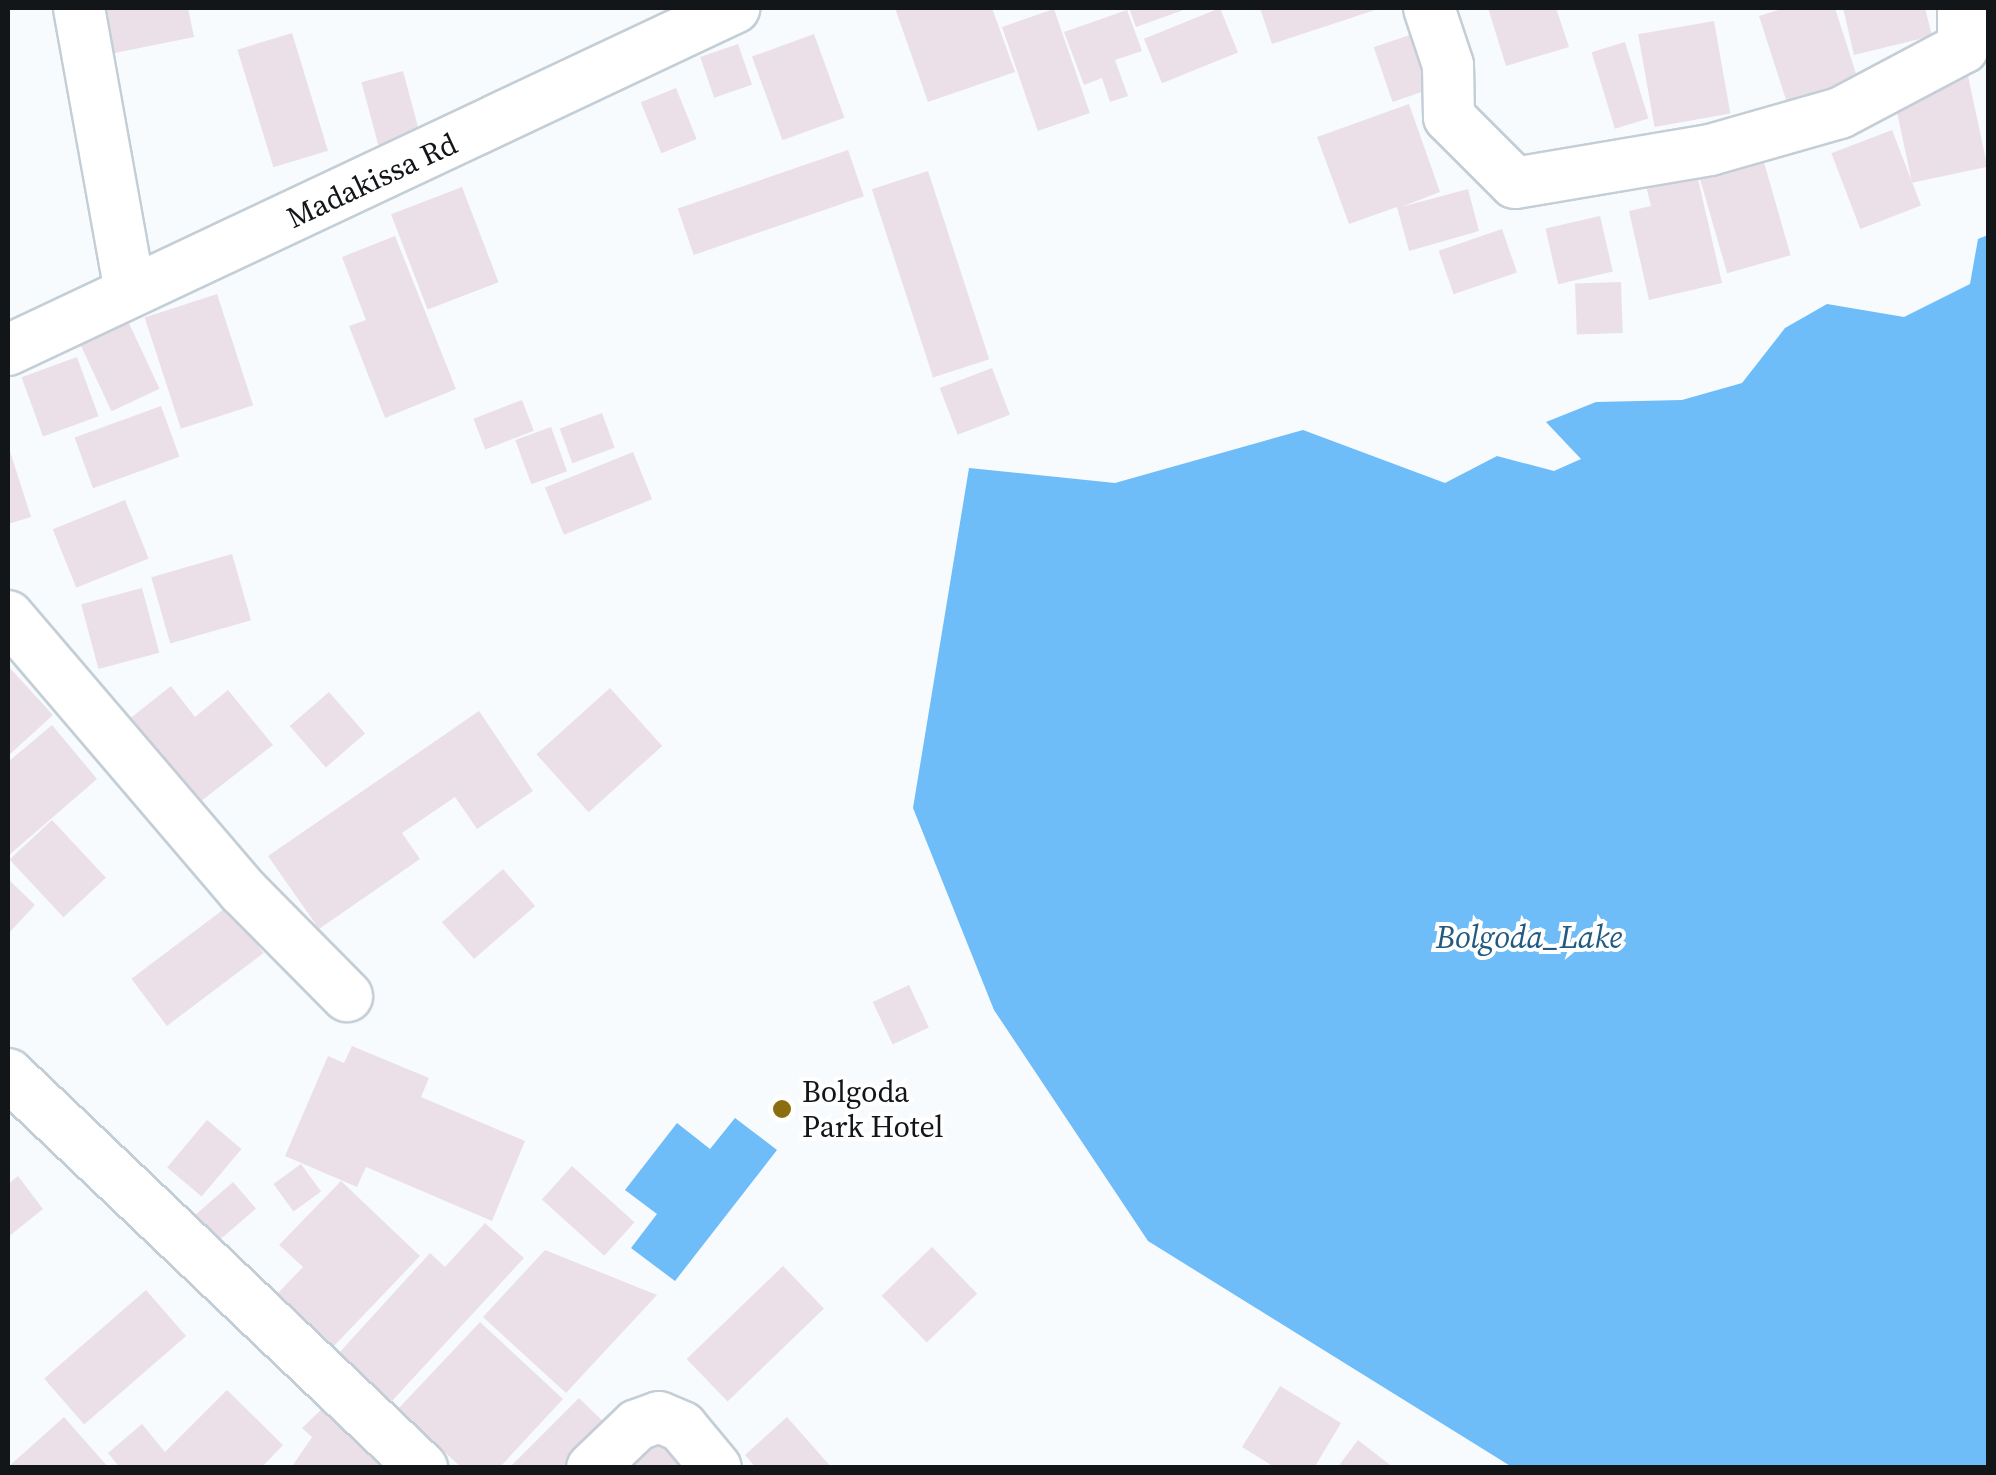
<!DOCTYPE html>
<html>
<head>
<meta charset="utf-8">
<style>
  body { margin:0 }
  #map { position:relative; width:1996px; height:1475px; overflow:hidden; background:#f7fbfe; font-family:"Source Serif 4",serif }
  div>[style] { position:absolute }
  .water>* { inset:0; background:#6ebcf8 }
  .building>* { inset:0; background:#ebe0e8; transform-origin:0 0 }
  .roads { filter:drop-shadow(2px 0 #c4ced6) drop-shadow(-2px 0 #c4ced6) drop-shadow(0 2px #c4ced6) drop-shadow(0 -2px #c4ced6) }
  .minor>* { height:50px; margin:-25px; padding:0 25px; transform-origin:25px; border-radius:25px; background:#fff }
  .dots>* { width:28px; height:28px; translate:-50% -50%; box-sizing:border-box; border:5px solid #fff; border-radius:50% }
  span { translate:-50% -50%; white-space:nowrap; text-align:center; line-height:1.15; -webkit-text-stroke:8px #fff; paint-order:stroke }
  .street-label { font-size:30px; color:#121619 }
  .poi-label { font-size:30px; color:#121619 }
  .left { translate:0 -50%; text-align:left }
  .water-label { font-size:32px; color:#225a82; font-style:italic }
  .frame { position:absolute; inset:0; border:10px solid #121619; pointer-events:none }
</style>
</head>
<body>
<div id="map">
  <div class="water">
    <div style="clip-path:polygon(1988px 235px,1988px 1467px,1512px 1467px,1148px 1241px,994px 1010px,913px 808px,969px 468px,1115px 483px,1303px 430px,1445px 483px,1497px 456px,1554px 471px,1581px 459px,1546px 422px,1596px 402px,1682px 400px,1742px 383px,1785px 328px,1827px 304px,1904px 317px,1970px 284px,1978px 239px)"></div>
    <div style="clip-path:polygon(735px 1118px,777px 1150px,675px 1281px,631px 1248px,657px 1214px,625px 1190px,677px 1123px,710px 1149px)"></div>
  </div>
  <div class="building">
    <div style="clip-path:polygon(95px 8px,188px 8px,194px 37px,105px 55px)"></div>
    <div style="clip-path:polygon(895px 8px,992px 8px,1015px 72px,928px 102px)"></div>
    <div style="clip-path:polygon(1129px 8px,1189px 8px,1136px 27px)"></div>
    <div style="left:1220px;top:8px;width:48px;height:82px;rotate:68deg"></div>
    <div style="clip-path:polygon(1260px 8px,1381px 8px,1272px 44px)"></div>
    <div style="clip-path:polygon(1488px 8px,1556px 8px,1569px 47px,1506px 66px)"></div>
    <div style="clip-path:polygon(1785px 8px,1835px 8px,1859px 83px,1788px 106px,1759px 16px)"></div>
    <div style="clip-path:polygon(1843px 8px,1925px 8px,1932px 36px,1854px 55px)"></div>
    <div style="left:1054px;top:9px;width:110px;height:55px;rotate:71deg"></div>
    <div style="clip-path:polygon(1127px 10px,1142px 51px,1115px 60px,1128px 96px,1110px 102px,1102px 78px,1084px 85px,1064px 32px)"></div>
    <div style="left:1714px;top:21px;width:94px;height:77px;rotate:80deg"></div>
    <div style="left:1421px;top:31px;width:58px;height:50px;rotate:71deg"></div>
    <div style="left:292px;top:33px;width:123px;height:57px;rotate:73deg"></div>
    <div style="left:814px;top:34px;width:89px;height:66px;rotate:70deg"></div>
    <div style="left:1625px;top:42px;width:80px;height:35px;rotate:73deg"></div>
    <div style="left:738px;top:44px;width:43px;height:40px;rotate:71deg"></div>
    <div style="left:403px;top:71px;width:65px;height:43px;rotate:75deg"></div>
    <div style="left:1967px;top:71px;width:98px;height:77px;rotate:78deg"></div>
    <div style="left:676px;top:88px;width:55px;height:38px;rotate:68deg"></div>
    <div style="clip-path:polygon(1409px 104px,1440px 192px,1401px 207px,1468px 189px,1479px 231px,1409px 251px,1397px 207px,1349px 224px,1317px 137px)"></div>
    <div style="left:1892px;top:130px;width:81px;height:65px;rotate:69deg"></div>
    <div style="left:848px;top:150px;width:49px;height:180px;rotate:71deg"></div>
    <div style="left:1763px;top:159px;width:100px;height:66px;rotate:74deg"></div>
    <div style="clip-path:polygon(1695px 166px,1722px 283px,1649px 300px,1629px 211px,1651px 206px,1644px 178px)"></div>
    <div style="left:928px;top:171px;width:198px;height:59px;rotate:72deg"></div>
    <div style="left:462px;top:187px;width:102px;height:76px;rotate:69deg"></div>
    <div style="left:1600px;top:216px;width:57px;height:56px;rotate:77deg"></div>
    <div style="left:1502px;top:229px;width:46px;height:67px;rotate:71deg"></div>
    <div style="clip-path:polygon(395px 236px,456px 389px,385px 418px,349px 326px,366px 320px,342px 257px)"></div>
    <div style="left:1621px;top:282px;width:51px;height:46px;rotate:88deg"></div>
    <div style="left:217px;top:294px;width:117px;height:76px;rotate:72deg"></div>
    <div style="left:127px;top:319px;width:77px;height:53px;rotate:65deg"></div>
    <div style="left:77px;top:357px;width:63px;height:59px;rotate:70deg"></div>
    <div style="left:992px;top:368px;width:50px;height:56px;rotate:69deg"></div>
    <div style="left:522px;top:400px;width:33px;height:52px;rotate:69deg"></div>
    <div style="left:161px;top:406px;width:54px;height:92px;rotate:70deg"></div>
    <div style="left:602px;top:413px;width:37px;height:45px;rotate:70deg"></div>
    <div style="left:551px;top:427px;width:47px;height:38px;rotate:70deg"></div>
    <div style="clip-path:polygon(8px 445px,31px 517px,8px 524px)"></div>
    <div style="left:633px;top:452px;width:51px;height:95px;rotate:68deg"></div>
    <div style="left:125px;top:500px;width:63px;height:78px;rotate:68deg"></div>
    <div style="left:232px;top:554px;width:69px;height:84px;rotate:74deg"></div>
    <div style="left:142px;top:588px;width:67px;height:63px;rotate:75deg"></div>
    <div style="clip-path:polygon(8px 666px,53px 715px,8px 756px)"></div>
    <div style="clip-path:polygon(171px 686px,195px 717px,228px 690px,273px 745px,191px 809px,123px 724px)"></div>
    <div style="left:610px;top:688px;width:78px;height:99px;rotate:48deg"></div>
    <div style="left:329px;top:692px;width:55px;height:52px;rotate:49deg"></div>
    <div style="clip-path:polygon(479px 711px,533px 791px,477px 829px,455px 797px,402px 833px,420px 859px,319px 929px,268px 856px)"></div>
    <div style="clip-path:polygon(52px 725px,97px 779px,8px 856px,8px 762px)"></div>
    <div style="left:52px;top:820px;width:79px;height:58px;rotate:47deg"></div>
    <div style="left:503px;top:869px;width:49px;height:81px;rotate:49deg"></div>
    <div style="clip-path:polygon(8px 879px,35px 905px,8px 934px)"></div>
    <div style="left:228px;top:906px;width:59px;height:121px;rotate:53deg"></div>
    <div style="left:909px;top:985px;width:47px;height:40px;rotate:65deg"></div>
    <div style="clip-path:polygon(352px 1046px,429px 1078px,421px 1097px,525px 1141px,492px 1221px,366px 1167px,357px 1187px,285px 1156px,328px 1056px,344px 1063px)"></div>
    <div style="left:207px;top:1120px;width:45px;height:62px;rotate:40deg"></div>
    <div style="left:301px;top:1164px;width:34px;height:34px;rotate:54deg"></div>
    <div style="left:572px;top:1166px;width:84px;height:45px;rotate:42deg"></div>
    <div style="clip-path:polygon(18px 1176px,43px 1209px,8px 1237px,8px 1184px)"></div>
    <div style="clip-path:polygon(341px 1181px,420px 1256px,334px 1346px,278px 1293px,303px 1267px,279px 1245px)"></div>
    <div style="left:233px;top:1182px;width:35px;height:54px;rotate:49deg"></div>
    <div style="clip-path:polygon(485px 1223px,524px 1258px,392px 1401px,339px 1353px,430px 1253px,445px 1267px)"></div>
    <div style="left:932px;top:1247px;width:65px;height:70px;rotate:46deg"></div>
    <div style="clip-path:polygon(545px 1250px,657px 1295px,566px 1393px,483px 1317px)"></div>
    <div style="left:783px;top:1266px;width:59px;height:134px;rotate:46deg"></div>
    <div style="left:146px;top:1290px;width:61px;height:135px;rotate:49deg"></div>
    <div style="clip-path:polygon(480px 1322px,563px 1399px,499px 1468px,462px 1468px,398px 1409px)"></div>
    <div style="clip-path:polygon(1280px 1386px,1341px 1423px,1314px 1468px,1276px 1468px,1242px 1447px)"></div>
    <div style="clip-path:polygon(227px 1390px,283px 1445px,261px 1468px,120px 1468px,108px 1453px,142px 1424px,165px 1452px)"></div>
    <div style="clip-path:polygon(579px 1398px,614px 1432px,578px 1468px,509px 1468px)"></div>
    <div style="clip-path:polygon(327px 1404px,390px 1468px,291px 1468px,312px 1437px,302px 1428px)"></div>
    <div style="clip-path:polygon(64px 1417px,109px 1468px,8px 1468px,8px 1467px)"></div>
    <div style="clip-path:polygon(787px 1417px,832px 1468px,756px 1468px,745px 1455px)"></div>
    <div style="clip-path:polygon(654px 1427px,690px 1468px,609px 1468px)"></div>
    <div style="clip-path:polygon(1358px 1440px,1394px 1468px,1337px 1468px)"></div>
  </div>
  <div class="roads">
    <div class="minor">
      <div style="left:79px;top:8px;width:288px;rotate:79.8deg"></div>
      <div style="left:1429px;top:8px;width:60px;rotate:71.6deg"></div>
      <div style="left:1448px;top:65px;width:52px;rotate:88.9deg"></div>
      <div style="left:1449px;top:117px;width:93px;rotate:45deg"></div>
      <div style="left:1515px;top:183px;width:198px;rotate:-9.6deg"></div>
      <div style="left:1710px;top:150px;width:135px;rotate:-15.9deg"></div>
      <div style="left:1840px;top:113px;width:139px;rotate:-27.9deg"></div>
      <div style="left:1963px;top:48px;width:40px;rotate:-90deg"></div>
      <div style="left:8px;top:350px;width:803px;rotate:-25.22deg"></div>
      <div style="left:8px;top:616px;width:362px;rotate:49.5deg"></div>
      <div style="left:243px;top:891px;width:148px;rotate:45.3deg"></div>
      <div style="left:8px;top:1074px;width:572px;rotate:43.58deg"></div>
      <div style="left:592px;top:1468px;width:62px;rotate:-43.7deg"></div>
      <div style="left:637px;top:1425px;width:23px;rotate:-20deg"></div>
      <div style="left:659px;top:1417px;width:25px;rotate:23deg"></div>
      <div style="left:682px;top:1427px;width:53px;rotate:50.3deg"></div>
    </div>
  </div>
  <div class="dots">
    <div style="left:782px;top:1109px;background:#8c6e11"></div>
  </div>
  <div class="street-label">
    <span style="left:372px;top:181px;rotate:-25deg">Madakissa Rd</span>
  </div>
  <div class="poi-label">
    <span class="left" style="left:802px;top:1109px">Bolgoda<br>Park Hotel</span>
  </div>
  <div class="water-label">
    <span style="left:1529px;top:937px">Bolgoda_Lake</span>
  </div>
  <div class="frame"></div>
</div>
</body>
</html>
